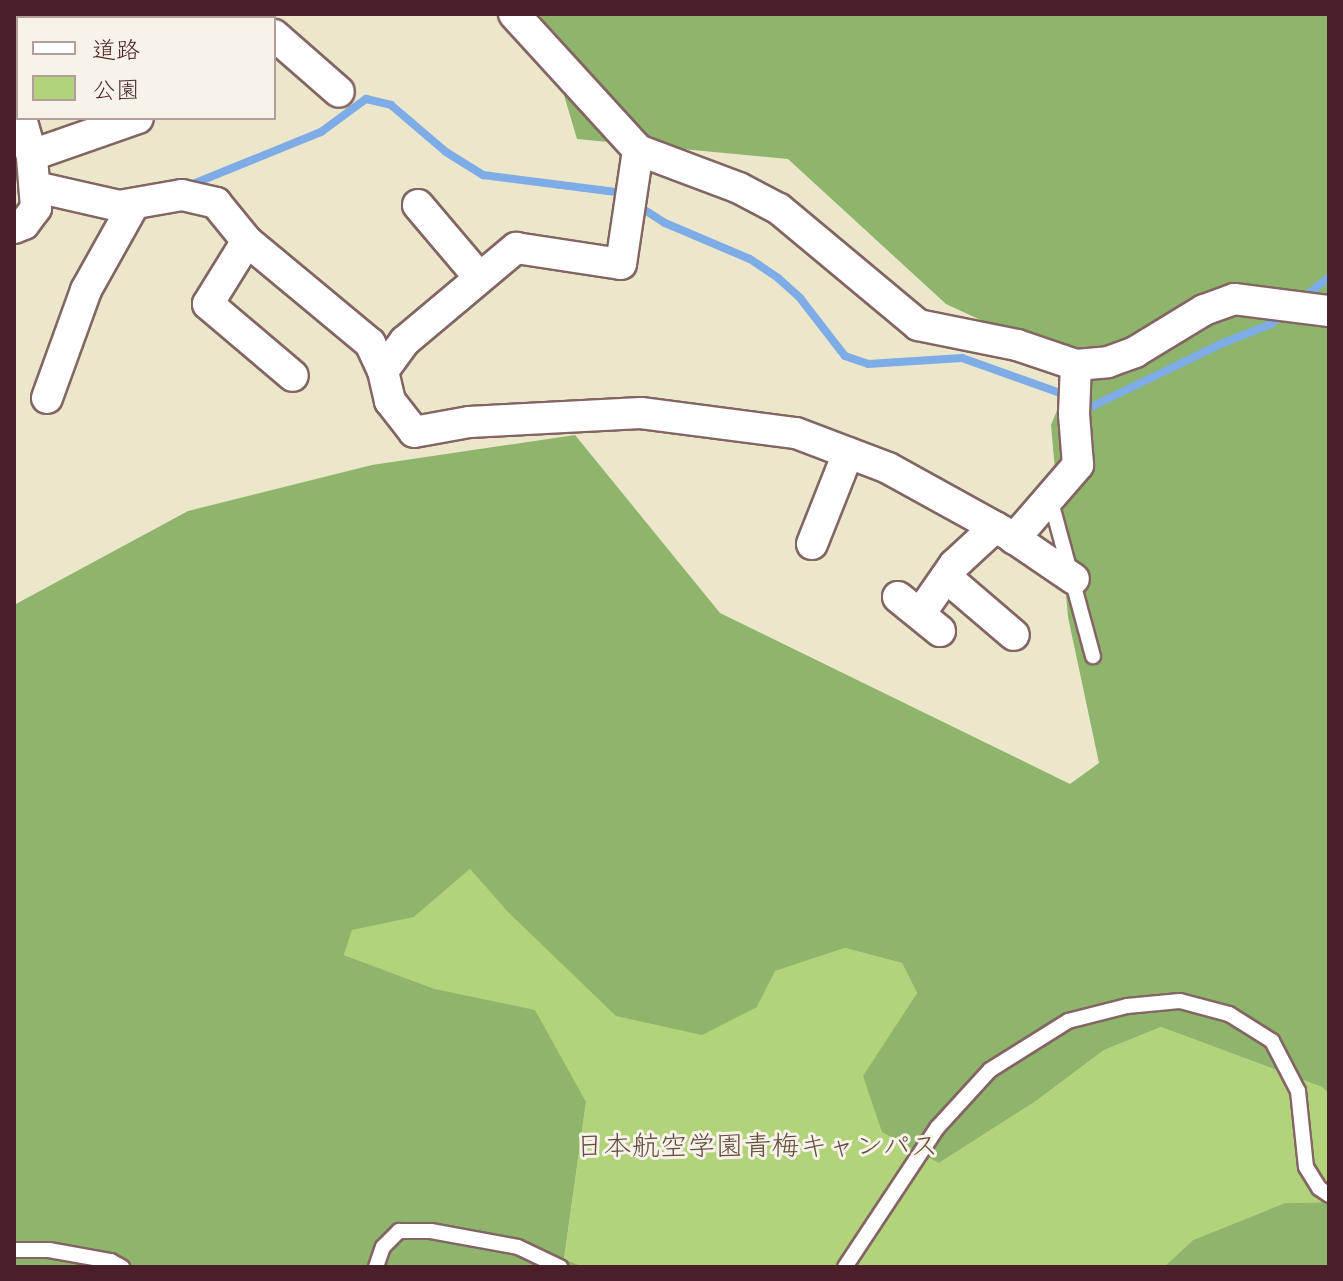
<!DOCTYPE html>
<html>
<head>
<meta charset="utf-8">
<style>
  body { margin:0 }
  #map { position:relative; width:1343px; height:1281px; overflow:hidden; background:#ece6cb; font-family:"Playpen Sans","Klee One",sans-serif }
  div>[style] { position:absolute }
  .green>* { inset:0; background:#b3d37b }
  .forest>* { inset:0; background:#8eb56b }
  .stream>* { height:8px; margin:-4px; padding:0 4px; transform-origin:4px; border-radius:4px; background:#7dace7 }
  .roads { filter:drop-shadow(2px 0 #836563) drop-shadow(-2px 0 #836563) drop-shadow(0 2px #836563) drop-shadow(0 -2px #836563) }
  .lane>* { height:14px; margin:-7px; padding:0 7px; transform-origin:7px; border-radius:7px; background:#fff }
  .street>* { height:30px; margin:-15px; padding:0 15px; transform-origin:15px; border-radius:15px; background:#fff }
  span { translate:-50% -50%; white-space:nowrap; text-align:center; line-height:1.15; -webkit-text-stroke:6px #f7f3e8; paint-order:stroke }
  .park-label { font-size:28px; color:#644c3f }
  .frame { position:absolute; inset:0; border:16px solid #4a1f2b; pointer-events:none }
  .legend { position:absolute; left:16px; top:16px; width:260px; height:104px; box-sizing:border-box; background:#f7f3e8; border:2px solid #b29e9c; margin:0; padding:10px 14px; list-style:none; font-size:24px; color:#4a1f2b }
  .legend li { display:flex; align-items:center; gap:16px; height:40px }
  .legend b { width:40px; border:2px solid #b29e9c }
</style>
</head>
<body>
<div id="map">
  <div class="green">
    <div style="clip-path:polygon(470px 869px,506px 910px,757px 1007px,774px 971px,845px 948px,902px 963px,917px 993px,863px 1077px,939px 1163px,1036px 1101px,1104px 1050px,1161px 1027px,1322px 1087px,1329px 1094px,1329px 1202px,1285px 1203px,1193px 1240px,1164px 1267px,583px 1267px,564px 1260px,586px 1102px,435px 989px,344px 955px,352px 929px,414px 917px)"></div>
  </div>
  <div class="forest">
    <div style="clip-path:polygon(540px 14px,1329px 14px,1329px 1094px,1322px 1087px,1161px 1027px,1104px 1050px,1036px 1101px,939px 1163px,882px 1132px,863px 1076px,917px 993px,902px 963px,845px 948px,775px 971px,757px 1007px,702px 1035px,616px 1016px,506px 910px,470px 869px,414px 917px,352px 930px,344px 955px,435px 989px,535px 1010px,586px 1102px,564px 1259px,583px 1267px,14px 1267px,14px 605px,188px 511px,372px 465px,575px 435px,720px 613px,1070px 784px,1099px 763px,1068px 617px,1051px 425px,1076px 364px,946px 304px,788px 159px,577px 139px)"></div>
    <div style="clip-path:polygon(1329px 1202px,1329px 1267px,1164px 1267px,1193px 1240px,1285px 1203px)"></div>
  </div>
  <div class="stream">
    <div style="left:188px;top:186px;width:144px;rotate:-22.1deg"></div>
    <div style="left:321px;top:132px;width:56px;rotate:-36.3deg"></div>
    <div style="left:366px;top:99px;width:26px;rotate:13deg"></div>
    <div style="left:391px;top:105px;width:72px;rotate:40.5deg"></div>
    <div style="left:446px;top:152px;width:44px;rotate:31.9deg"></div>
    <div style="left:483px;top:175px;width:134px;rotate:7.3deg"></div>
    <div style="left:616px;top:192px;width:11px;rotate:34deg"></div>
    <div style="left:637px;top:205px;width:33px;rotate:33deg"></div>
    <div style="left:665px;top:223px;width:92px;rotate:23deg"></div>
    <div style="left:750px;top:259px;width:34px;rotate:34deg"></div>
    <div style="left:778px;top:278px;width:30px;rotate:42deg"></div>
    <div style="left:800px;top:298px;width:73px;rotate:52.2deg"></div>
    <div style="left:845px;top:356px;width:24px;rotate:19deg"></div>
    <div style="left:868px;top:364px;width:94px;rotate:-3.7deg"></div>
    <div style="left:962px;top:358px;width:114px;rotate:19.6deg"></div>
    <div style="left:1302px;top:299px;width:35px;rotate:-39deg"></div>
    <div style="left:1081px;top:401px;width:13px;rotate:23deg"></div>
    <div style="left:1093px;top:406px;width:144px;rotate:-25.9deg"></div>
    <div style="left:1223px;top:343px;width:52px;rotate:-21.6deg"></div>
    <div style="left:1271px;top:324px;width:18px;rotate:-38deg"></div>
  </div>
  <div class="roads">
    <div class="lane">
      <div style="left:1050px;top:498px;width:164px;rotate:74.8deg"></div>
      <div style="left:14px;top:1250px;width:35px"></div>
      <div style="left:49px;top:1250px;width:63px;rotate:10.1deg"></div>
      <div style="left:111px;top:1261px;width:13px;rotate:29deg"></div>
      <div style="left:376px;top:1267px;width:21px;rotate:-71deg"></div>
      <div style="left:383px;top:1247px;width:23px;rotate:-45deg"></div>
      <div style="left:399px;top:1231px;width:32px"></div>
      <div style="left:431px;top:1231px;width:88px;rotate:10.4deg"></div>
      <div style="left:518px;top:1247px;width:47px;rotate:25.5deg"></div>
      <div style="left:845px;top:1267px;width:167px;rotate:-56.5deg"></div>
      <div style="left:937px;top:1128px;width:79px;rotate:-47.6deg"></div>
      <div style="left:990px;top:1070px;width:92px;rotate:-32.1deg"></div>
      <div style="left:1068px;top:1021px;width:61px;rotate:-14.3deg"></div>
      <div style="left:1127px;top:1006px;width:53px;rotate:-5.4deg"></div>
      <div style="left:1180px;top:1001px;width:51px;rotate:14.9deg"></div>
      <div style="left:1229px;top:1014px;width:51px;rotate:32.1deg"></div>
      <div style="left:1272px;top:1041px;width:56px;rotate:62.5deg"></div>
      <div style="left:1298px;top:1091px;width:76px;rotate:84deg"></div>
      <div style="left:1306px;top:1167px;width:25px;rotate:58deg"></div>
      <div style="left:1319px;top:1188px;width:12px;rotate:35deg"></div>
    </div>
    <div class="street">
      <div style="left:514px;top:14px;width:184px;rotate:47.6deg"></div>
      <div style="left:638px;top:150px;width:108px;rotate:20.6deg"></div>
      <div style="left:739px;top:188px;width:45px;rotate:27.7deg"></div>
      <div style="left:779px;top:209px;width:181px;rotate:39.8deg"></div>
      <div style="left:918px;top:325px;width:101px;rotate:11.4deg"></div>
      <div style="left:1017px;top:345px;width:62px;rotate:18.7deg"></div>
      <div style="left:1076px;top:365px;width:32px;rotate:-5deg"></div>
      <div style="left:1108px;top:362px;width:29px;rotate:-20deg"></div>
      <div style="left:1135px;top:352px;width:81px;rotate:-31.3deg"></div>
      <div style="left:1204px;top:310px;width:32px;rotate:-20deg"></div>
      <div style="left:1234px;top:299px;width:96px;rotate:7.2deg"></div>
      <div style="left:274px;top:35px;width:86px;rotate:41.2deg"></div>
      <div style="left:32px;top:155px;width:112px;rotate:-19.2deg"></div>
      <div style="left:36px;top:187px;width:85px;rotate:12.9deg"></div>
      <div style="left:119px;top:206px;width:64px;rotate:-9.9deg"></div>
      <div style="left:182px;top:195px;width:35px;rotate:13deg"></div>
      <div style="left:216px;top:203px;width:49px;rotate:50.8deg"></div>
      <div style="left:247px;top:241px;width:160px;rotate:39.7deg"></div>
      <div style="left:370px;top:343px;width:31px;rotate:65deg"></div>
      <div style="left:383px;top:371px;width:31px;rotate:77deg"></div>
      <div style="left:390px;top:401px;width:39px;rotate:52deg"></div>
      <div style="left:414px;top:432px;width:56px;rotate:-10.3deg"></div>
      <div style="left:469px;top:422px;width:172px;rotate:-3deg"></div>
      <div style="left:641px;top:413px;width:156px;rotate:7.4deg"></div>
      <div style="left:796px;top:433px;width:98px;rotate:20.8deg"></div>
      <div style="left:888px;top:468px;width:141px;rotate:28.9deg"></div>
      <div style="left:1011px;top:536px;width:76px;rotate:34.3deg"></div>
      <div style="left:418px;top:205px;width:94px;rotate:49.7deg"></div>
      <div style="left:14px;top:228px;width:11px;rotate:-22deg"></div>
      <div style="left:24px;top:224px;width:20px;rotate:-53deg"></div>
      <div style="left:36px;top:208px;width:51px;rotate:-94.5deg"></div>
      <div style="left:32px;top:157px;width:41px;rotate:-105.8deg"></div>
      <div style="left:247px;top:241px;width:74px;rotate:121.8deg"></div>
      <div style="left:208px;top:304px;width:111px;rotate:40.3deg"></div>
      <div style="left:383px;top:371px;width:37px;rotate:-54deg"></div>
      <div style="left:405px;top:341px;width:145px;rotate:-40deg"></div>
      <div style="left:516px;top:248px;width:106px;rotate:8.7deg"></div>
      <div style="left:621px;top:264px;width:115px;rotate:-81.5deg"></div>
      <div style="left:47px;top:398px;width:115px;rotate:-70.1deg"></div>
      <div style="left:86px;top:290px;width:98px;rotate:-60.8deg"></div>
      <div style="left:1014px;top:539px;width:98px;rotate:-49.1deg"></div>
      <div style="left:1078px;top:465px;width:51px;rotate:-94.5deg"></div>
      <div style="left:1074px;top:414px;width:49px;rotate:-87.7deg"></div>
      <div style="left:812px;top:544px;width:98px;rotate:-68.4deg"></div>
      <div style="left:946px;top:577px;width:89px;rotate:40.5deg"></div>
      <div style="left:898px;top:597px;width:54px;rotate:39deg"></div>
      <div style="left:920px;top:614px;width:60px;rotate:-55.2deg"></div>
      <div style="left:954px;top:565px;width:56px;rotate:-42.8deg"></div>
    </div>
  </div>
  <div class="park-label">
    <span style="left:757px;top:1144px">日本航空学園青梅キャンパス</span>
  </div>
  <div class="frame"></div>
  <ul class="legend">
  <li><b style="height:10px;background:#fff"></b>道路</li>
  <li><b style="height:22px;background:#b3d37b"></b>公園</li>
  </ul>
</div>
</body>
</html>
